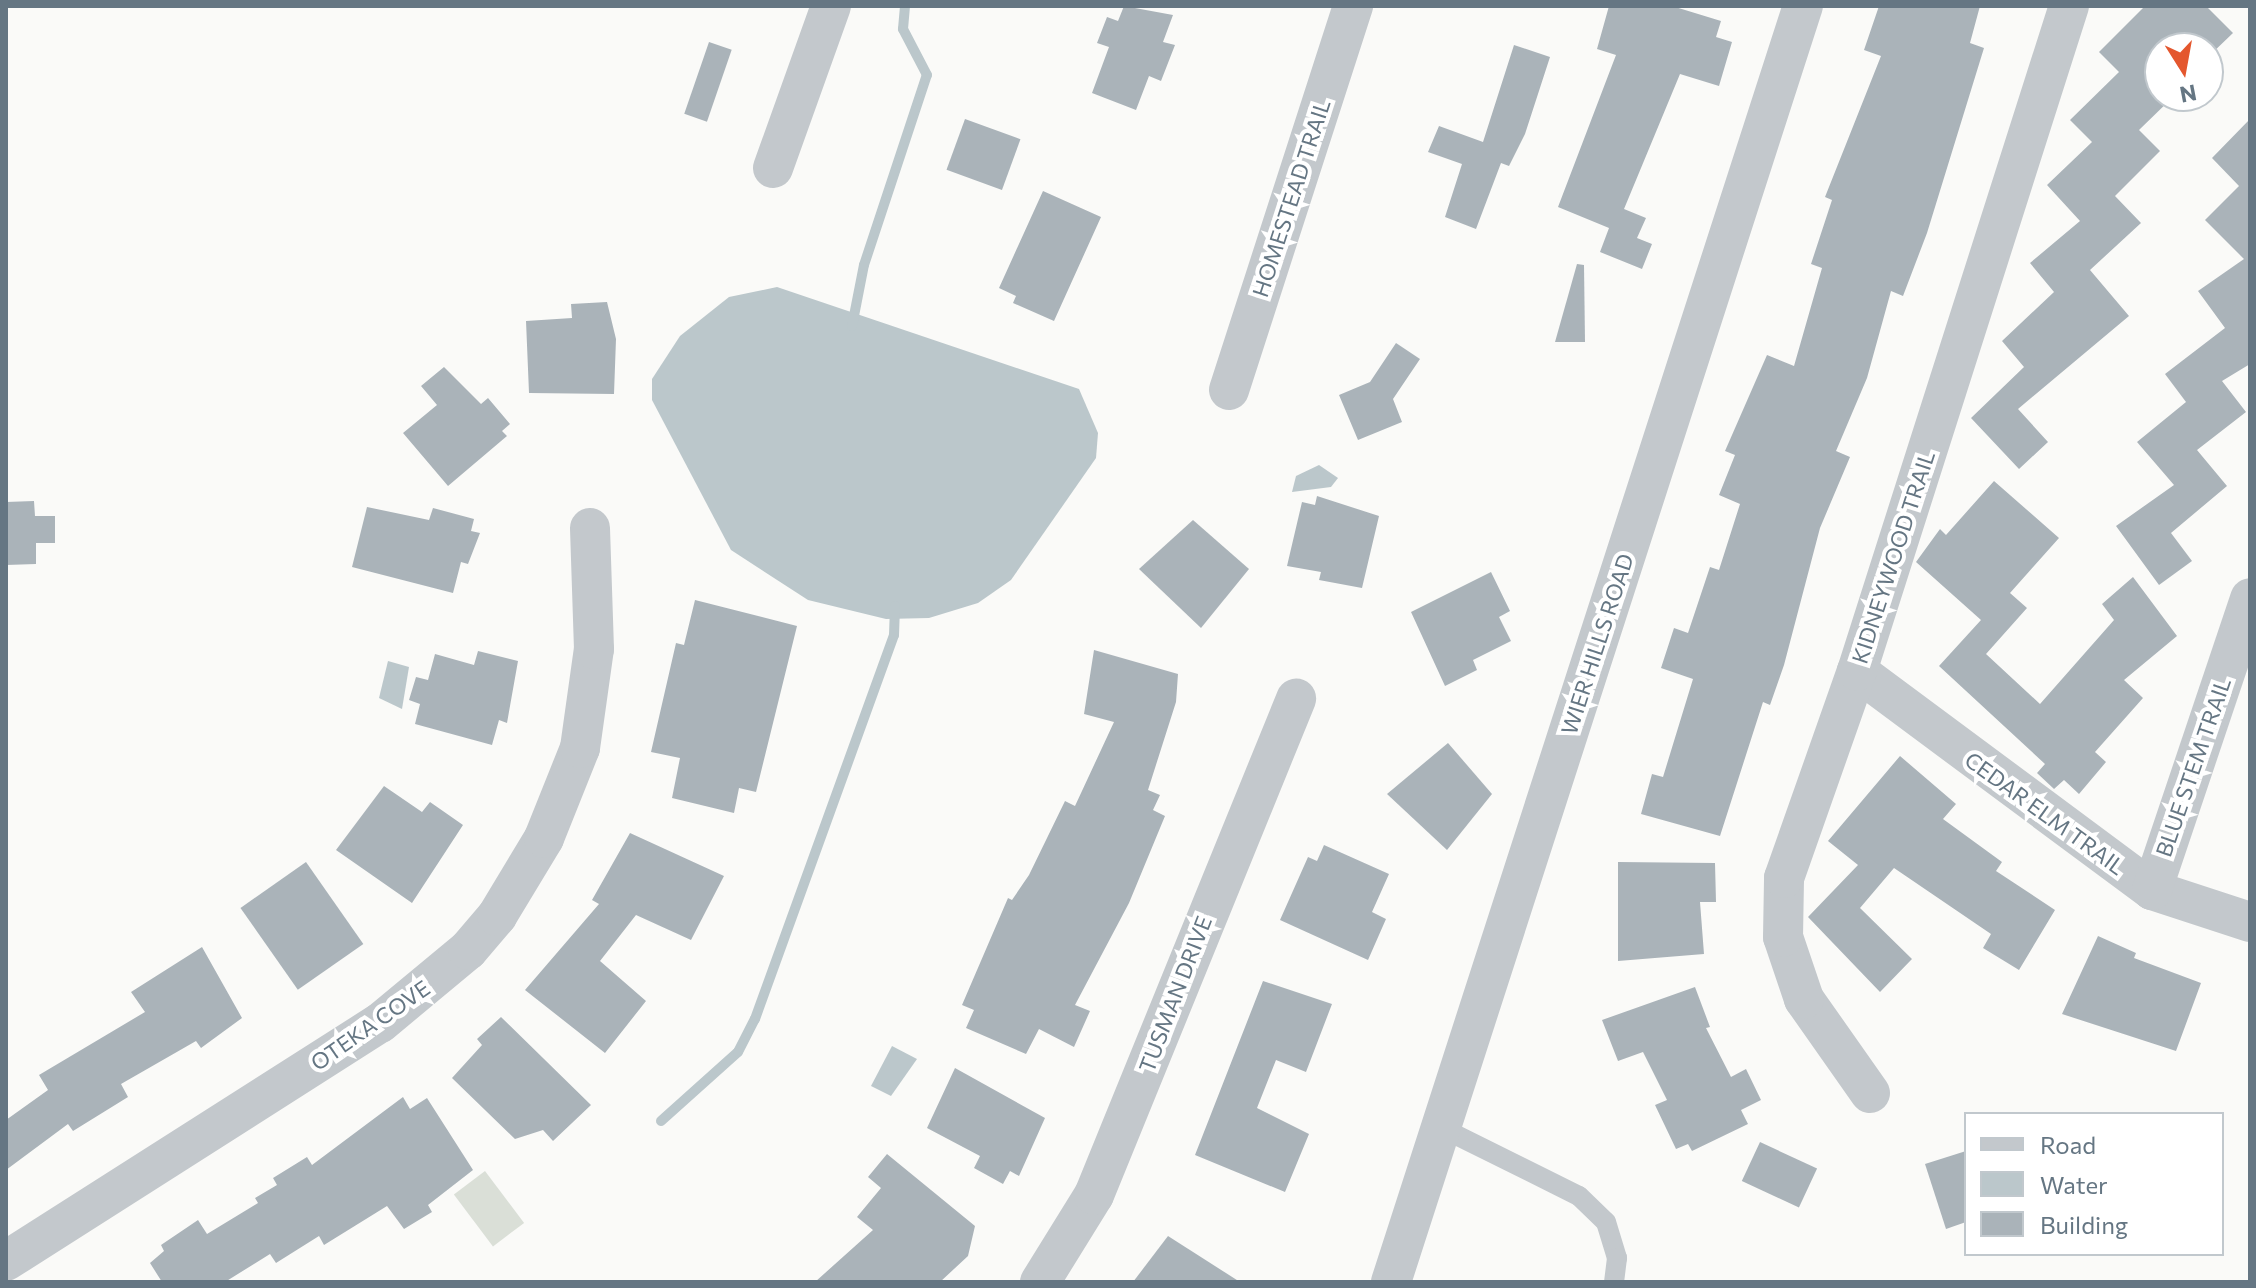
<!DOCTYPE html>
<html>
<head>
<meta charset="utf-8">
<style>
  body { margin:0 }
  #map { position:relative; width:2256px; height:1288px; overflow:hidden; background:#fafaf8; font-family:Commissioner,sans-serif }
  div>[style] { position:absolute }
  .green>* { inset:0; background:#dadfd7; transform-origin:0 0 }
  .water>* { inset:0; background:#bbc7cb }
  .stream>* { height:10px; margin:-5px; padding:0 5px; transform-origin:5px; border-radius:5px; background:#bbc7cb }
  .building>* { inset:0; background:#aab3b9; transform-origin:0 0 }
  .service>* { height:20px; margin:-10px; padding:0 10px; transform-origin:10px; border-radius:10px; background:#c3c8cc }
  .minor>* { height:40px; margin:-20px; padding:0 20px; transform-origin:20px; border-radius:20px; background:#c3c8cc }
  span { translate:-50% -50%; white-space:nowrap; text-align:center; line-height:1.15; -webkit-text-stroke:8px #fff; paint-order:stroke }
  .street-label { font-size:22px; color:#657683 }
  .frame { position:absolute; inset:0; border:8px solid #657683; pointer-events:none }
  .legend { position:absolute; left:1964px; top:1112px; width:260px; height:144px; box-sizing:border-box; background:#fff; border:2px solid #c1c8cd; margin:0; padding:10px 14px; list-style:none; font-size:24px; color:#657683 }
  .legend li { display:flex; align-items:center; gap:16px; height:40px }
  .legend b { width:40px; border:2px solid #c1c8cd }
  .north { position:absolute; left:2144px; top:32px; width:80px; height:80px; box-sizing:border-box; background:#fff; border:2px solid #c1c8cd; border-radius:50%; rotate:169deg; font-size:22px; font-weight:700; line-height:32px; text-align:center; color:#657683 }
  .north::after { content:''; display:block; margin:auto; width:28px; height:36px; background:#e4572e; clip-path:polygon(50% 0,100% 100%,50% 72%,0 100%) }
</style>
</head>
<body>
<div id="map">
  <div class="green">
    <div style="left:485px;top:1171px;width:65px;height:39px;rotate:53deg"></div>
  </div>
  <div class="water">
    <div style="clip-path:polygon(777px 287px,1079px 389px,1098px 433px,1096px 458px,1011px 580px,978px 603px,929px 618px,886px 619px,808px 600px,731px 550px,652px 400px,652px 379px,680px 336px,729px 297px)"></div>
    <div style="clip-path:polygon(1319px 465px,1338px 478px,1331px 487px,1292px 492px,1296px 476px)"></div>
    <div style="clip-path:polygon(388px 661px,409px 667px,402px 709px,379px 698px)"></div>
    <div style="clip-path:polygon(892px 1046px,917px 1059px,891px 1096px,871px 1086px)"></div>
  </div>
  <div class="stream">
    <div style="left:852px;top:326px;width:62px;rotate:-78.9deg"></div>
    <div style="left:864px;top:265px;width:200px;rotate:-71.7deg"></div>
    <div style="left:927px;top:75px;width:52px;rotate:-117.6deg"></div>
    <div style="left:903px;top:29px;width:23px;rotate:-85deg"></div>
    <div style="left:661px;top:1121px;width:103px;rotate:-41.9deg"></div>
    <div style="left:738px;top:1052px;width:37px;rotate:-63deg"></div>
    <div style="left:755px;top:1019px;width:408px;rotate:-70.1deg"></div>
    <div style="left:894px;top:635px;width:29px;rotate:-88deg"></div>
  </div>
  <div class="building">
    <div style="clip-path:polygon(1124px 6px,1173px 15px,1163px 42px,1175px 45px,1161px 81px,1149px 76px,1136px 110px,1092px 93px,1109px 47px,1097px 43px,1107px 17px,1118px 21px)"></div>
    <div style="clip-path:polygon(1609px 6px,1672px 6px,1721px 21px,1716px 37px,1732px 42px,1719px 86px,1680px 74px,1624px 209px,1646px 218px,1637px 238px,1652px 244px,1642px 269px,1600px 252px,1609px 228px,1558px 207px,1616px 55px,1597px 49px)"></div>
    <div style="clip-path:polygon(1879px 6px,1980px 6px,1970px 43px,1984px 48px,1927px 233px,1903px 296px,1891px 291px,1867px 378px,1836px 451px,1850px 457px,1820px 528px,1784px 665px,1770px 705px,1763px 702px,1720px 836px,1641px 814px,1652px 774px,1663px 777px,1693px 679px,1661px 668px,1674px 628px,1688px 633px,1710px 567px,1719px 570px,1740px 504px,1719px 495px,1735px 455px,1725px 451px,1767px 355px,1794px 366px,1822px 268px,1811px 264px,1832px 200px,1825px 197px,1881px 56px,1864px 50px)"></div>
    <div style="clip-path:polygon(2145px 6px,2206px 6px,2233px 33px,2208px 57px,2208px 48px,2160px 48px,2160px 96px,2174px 96px,2139px 130px,2160px 151px,2115px 196px,2141px 223px,2090px 270px,2129px 316px,2018px 409px,2048px 442px,2019px 469px,1971px 418px,2024px 367px,2002px 341px,2054px 292px,2030px 263px,2080px 221px,2047px 185px,2092px 142px,2070px 120px,2119px 72px,2099px 52px)"></div>
    <div style="left:709px;top:42px;width:24px;height:76px;rotate:19deg"></div>
    <div style="clip-path:polygon(1514px 45px,1550px 57px,1525px 134px,1509px 166px,1501px 163px,1476px 229px,1445px 217px,1462px 164px,1428px 152px,1439px 126px,1483px 142px)"></div>
    <div style="left:965px;top:119px;width:59px;height:54px;rotate:20deg"></div>
    <div style="clip-path:polygon(2250px 119px,2250px 364px,2222px 381px,2246px 412px,2197px 450px,2227px 486px,2171px 533px,2192px 561px,2159px 585px,2116px 526px,2174px 485px,2137px 442px,2186px 402px,2165px 374px,2225px 328px,2198px 291px,2244px 259px,2205px 220px,2239px 186px,2212px 158px)"></div>
    <div style="clip-path:polygon(1043px 191px,1101px 217px,1054px 321px,1013px 303px,1016px 296px,999px 288px)"></div>
    <div style="clip-path:polygon(1577px 264px,1584px 265px,1585px 342px,1555px 342px)"></div>
    <div style="clip-path:polygon(607px 302px,616px 339px,614px 394px,529px 393px,526px 321px,572px 318px,571px 304px)"></div>
    <div style="clip-path:polygon(1396px 343px,1420px 359px,1393px 399px,1402px 422px,1358px 440px,1339px 395px,1370px 382px)"></div>
    <div style="clip-path:polygon(444px 367px,481px 404px,488px 398px,510px 424px,502px 431px,507px 436px,448px 486px,403px 433px,437px 405px,421px 386px)"></div>
    <div style="clip-path:polygon(1994px 481px,2059px 538px,2010px 593px,2027px 608px,1986px 654px,2040px 704px,2114px 620px,2102px 604px,2133px 577px,2177px 636px,2124px 680px,2143px 698px,2095px 752px,2106px 762px,2079px 794px,2064px 780px,2054px 789px,2037px 773px,2045px 764px,1939px 666px,1981px 620px,1916px 562px,1940px 529px,1946px 535px)"></div>
    <div style="clip-path:polygon(1317px 496px,1379px 516px,1362px 588px,1319px 580px,1321px 572px,1287px 566px,1302px 502px,1315px 505px)"></div>
    <div style="clip-path:polygon(34px 501px,35px 516px,55px 516px,55px 543px,36px 543px,36px 564px,6px 565px,6px 502px)"></div>
    <div style="clip-path:polygon(367px 507px,429px 520px,433px 508px,474px 519px,471px 531px,480px 533px,468px 564px,461px 562px,453px 593px,352px 567px)"></div>
    <div style="clip-path:polygon(1193px 520px,1249px 569px,1201px 628px,1139px 569px)"></div>
    <div style="clip-path:polygon(1491px 572px,1510px 611px,1499px 617px,1511px 641px,1473px 660px,1477px 670px,1445px 686px,1411px 612px)"></div>
    <div style="clip-path:polygon(695px 600px,797px 626px,756px 792px,739px 788px,734px 813px,672px 798px,680px 758px,651px 752px,676px 643px,684px 645px)"></div>
    <div style="clip-path:polygon(1094px 650px,1178px 674px,1176px 702px,1148px 790px,1160px 795px,1153px 810px,1165px 816px,1129px 903px,1075px 1005px,1090px 1011px,1074px 1047px,1039px 1029px,1026px 1054px,966px 1028px,974px 1010px,962px 1005px,1008px 898px,1012px 900px,1029px 875px,1065px 801px,1075px 806px,1114px 722px,1084px 714px)"></div>
    <div style="clip-path:polygon(478px 651px,518px 661px,507px 723px,499px 720px,492px 745px,415px 724px,420px 704px,409px 700px,416px 677px,428px 680px,435px 654px,474px 665px)"></div>
    <div style="clip-path:polygon(1448px 743px,1492px 794px,1447px 850px,1387px 794px)"></div>
    <div style="clip-path:polygon(1900px 756px,1956px 804px,1943px 819px,2002px 862px,1996px 871px,2055px 910px,2019px 970px,1983px 948px,1991px 934px,1894px 868px,1860px 908px,1912px 959px,1880px 992px,1808px 917px,1858px 865px,1828px 841px)"></div>
    <div style="clip-path:polygon(384px 786px,422px 812px,430px 802px,463px 825px,412px 903px,336px 850px)"></div>
    <div style="clip-path:polygon(630px 833px,724px 876px,691px 940px,636px 915px,600px 961px,646px 1001px,605px 1053px,525px 990px,599px 904px,592px 900px)"></div>
    <div style="clip-path:polygon(1324px 845px,1389px 874px,1372px 912px,1386px 919px,1368px 960px,1280px 920px,1308px 857px,1317px 861px)"></div>
    <div style="left:306px;top:862px;width:100px;height:80px;rotate:55deg"></div>
    <div style="clip-path:polygon(1618px 862px,1715px 863px,1716px 902px,1700px 902px,1704px 954px,1618px 961px)"></div>
    <div style="clip-path:polygon(2098px 936px,2136px 953px,2134px 958px,2201px 983px,2176px 1051px,2062px 1014px)"></div>
    <div style="clip-path:polygon(202px 947px,242px 1018px,201px 1048px,196px 1041px,121px 1084px,128px 1097px,73px 1131px,68px 1124px,6px 1170px,6px 1120px,48px 1090px,39px 1075px,145px 1012px,131px 992px)"></div>
    <div style="clip-path:polygon(1263px 981px,1332px 1004px,1306px 1072px,1276px 1060px,1257px 1108px,1309px 1134px,1285px 1192px,1195px 1155px)"></div>
    <div style="clip-path:polygon(1695px 987px,1710px 1027px,1706px 1028px,1731px 1077px,1746px 1069px,1761px 1100px,1741px 1110px,1748px 1124px,1692px 1151px,1688px 1144px,1676px 1149px,1655px 1105px,1667px 1100px,1643px 1052px,1618px 1061px,1602px 1020px)"></div>
    <div style="clip-path:polygon(501px 1017px,591px 1105px,553px 1141px,543px 1130px,515px 1139px,452px 1078px,482px 1045px,477px 1039px)"></div>
    <div style="clip-path:polygon(955px 1068px,1045px 1118px,1019px 1176px,1010px 1171px,1003px 1184px,974px 1168px,980px 1156px,927px 1128px)"></div>
    <div style="clip-path:polygon(403px 1097px,410px 1109px,427px 1098px,473px 1170px,428px 1205px,432px 1212px,404px 1229px,387px 1206px,324px 1245px,319px 1236px,276px 1263px,270px 1254px,225px 1282px,162px 1282px,150px 1263px,164px 1251px,161px 1245px,198px 1220px,207px 1234px,258px 1203px,255px 1198px,277px 1185px,273px 1178px,307px 1157px,312px 1165px)"></div>
    <div style="left:1760px;top:1142px;width:63px;height:43px;rotate:25deg"></div>
    <div style="clip-path:polygon(1966px 1151px,1966px 1222px,1946px 1229px,1925px 1164px)"></div>
    <div style="clip-path:polygon(887px 1154px,975px 1226px,968px 1256px,940px 1282px,815px 1282px,873px 1230px,857px 1217px,881px 1188px,868px 1177px)"></div>
    <div style="clip-path:polygon(1168px 1236px,1240px 1282px,1133px 1282px)"></div>
  </div>
  <div class="service">
    <div style="left:1440px;top:1127px;width:155px;rotate:26.4deg"></div>
    <div style="left:1579px;top:1196px;width:37px;rotate:44deg"></div>
    <div style="left:1606px;top:1222px;width:38px;rotate:73deg"></div>
    <div style="left:1617px;top:1258px;width:24px;rotate:97deg"></div>
  </div>
  <div class="minor">
    <div style="left:773px;top:168px;width:172px;rotate:-70.3deg"></div>
    <div style="left:1229px;top:390px;width:404px;rotate:-72.1deg"></div>
    <div style="left:1857px;top:671px;width:367px;rotate:36.6deg"></div>
    <div style="left:2152px;top:890px;width:103px;rotate:18.1deg"></div>
    <div style="left:2152px;top:890px;width:308px;rotate:-71.4deg"></div>
    <div style="left:1870px;top:1093px;width:115px;rotate:-125.1deg"></div>
    <div style="left:1804px;top:999px;width:65px;rotate:-108.7deg"></div>
    <div style="left:1783px;top:937px;width:59px;rotate:-89deg"></div>
    <div style="left:1784px;top:878px;width:219px;rotate:-70.6deg"></div>
    <div style="left:1857px;top:671px;width:698px;rotate:-72.32deg"></div>
    <div style="left:6px;top:1261px;width:443px;rotate:-32.5deg"></div>
    <div style="left:380px;top:1023px;width:114px;rotate:-39.7deg"></div>
    <div style="left:468px;top:950px;width:45px;rotate:-49.5deg"></div>
    <div style="left:497px;top:916px;width:91px;rotate:-58.9deg"></div>
    <div style="left:544px;top:838px;width:97px;rotate:-68.2deg"></div>
    <div style="left:580px;top:748px;width:100px;rotate:-82deg"></div>
    <div style="left:594px;top:649px;width:121px;rotate:-91.9deg"></div>
    <div style="left:1040px;top:1282px;width:102px;rotate:-58.2deg"></div>
    <div style="left:1094px;top:1195px;width:536px;rotate:-67.84deg"></div>
    <div style="left:1391px;top:1282px;width:1341px;rotate:-72.11deg"></div>
  </div>
  <div class="street-label">
    <span style="left:1291px;top:198px;rotate:-72deg">HOMESTEAD TRAIL</span>
    <span style="left:1893px;top:557px;rotate:-72deg">KIDNEYWOOD TRAIL</span>
    <span style="left:1597px;top:644px;rotate:-72deg">WIER HILLS ROAD</span>
    <span style="left:2193px;top:767px;rotate:-71deg">BLUE STEM TRAIL</span>
    <span style="left:2045px;top:813px;rotate:36deg">CEDAR ELM TRAIL</span>
    <span style="left:1175px;top:994px;rotate:-69deg">TUSMAN DRIVE</span>
    <span style="left:370px;top:1025px;rotate:-35deg">OTEKA COVE</span>
  </div>
  <div class="frame"></div>
  <ul class="legend">
  <li><b style="height:10px;background:#c3c8cc"></b>Road</li>
  <li><b style="height:22px;background:#bbc7cb"></b>Water</li>
  <li><b style="height:22px;background:#aab3b9"></b>Building</li>
  </ul>
  <div class="north">N</div>
</div>
</body>
</html>
